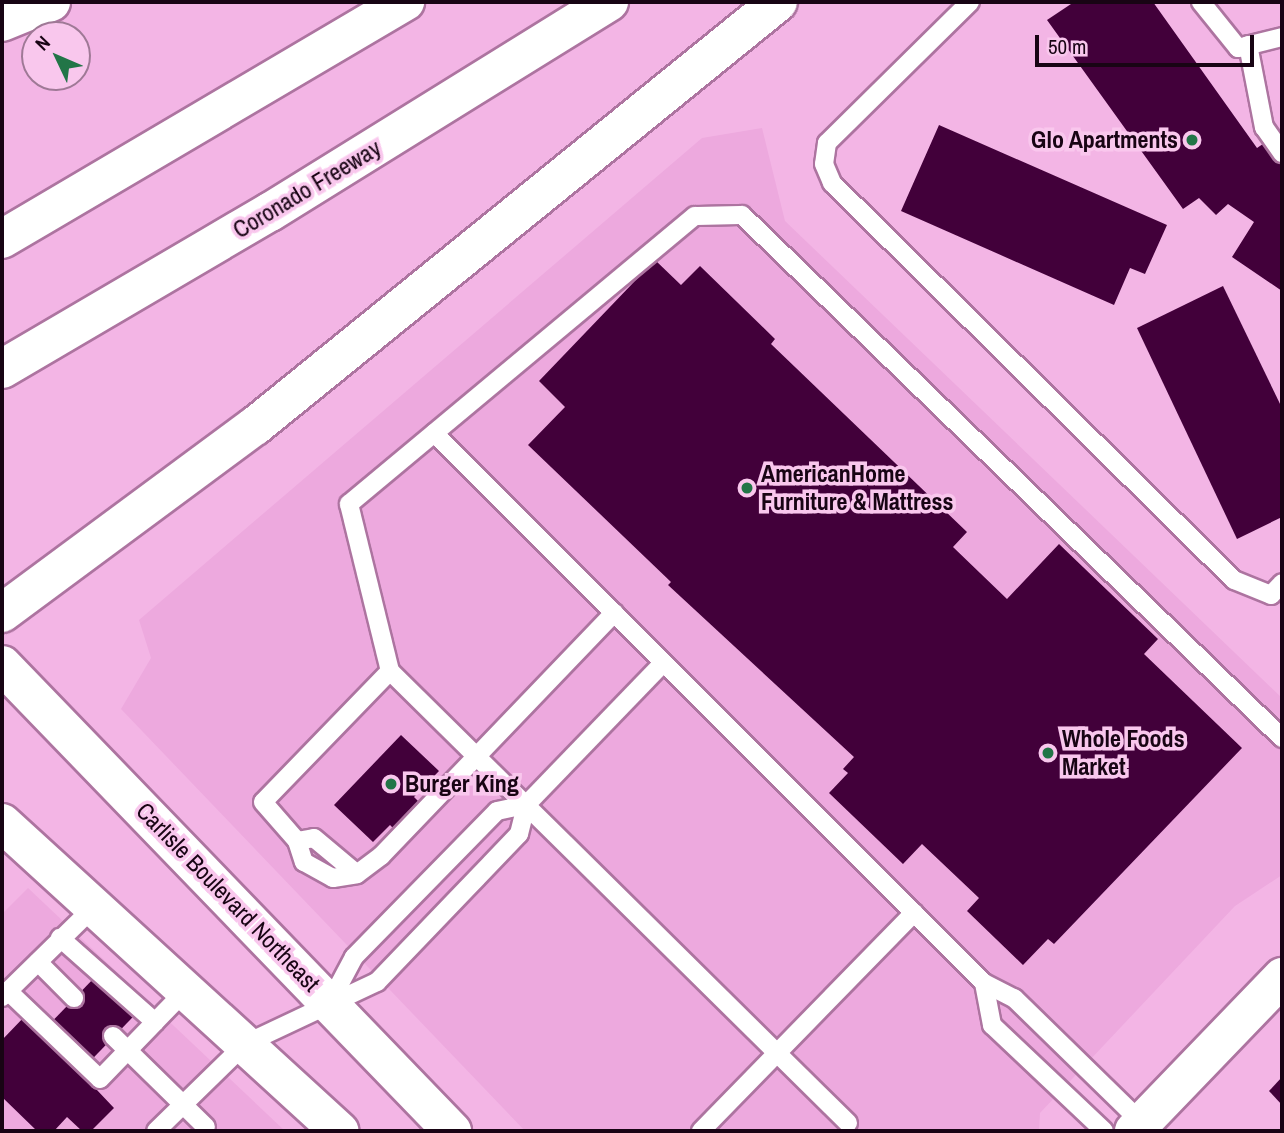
<!DOCTYPE html>
<html>
<head>
<meta charset="utf-8">
<style>
  body { margin:0 }
  #map { position:relative; width:1284px; height:1133px; overflow:hidden; background:#f3b5e5; font-family:"Archivo Narrow",sans-serif }
  div>[style] { position:absolute }
  .built>* { inset:0; background:#eda9de }
  .building>* { inset:0; background:#42003a; transform-origin:0 0 }
  .roads { filter:drop-shadow(2px 0 #ad74a0) drop-shadow(-2px 0 #ad74a0) drop-shadow(0 2px #ad74a0) drop-shadow(0 -2px #ad74a0) }
  .service>* { height:18px; margin:-9px; padding:0 9px; transform-origin:9px; border-radius:9px; background:#fff }
  .tertiary>* { height:38px; margin:-19px; padding:0 19px; transform-origin:19px; border-radius:19px; background:#fff }
  .secondary>* { height:38px; margin:-19px; padding:0 19px; transform-origin:19px; border-radius:19px; background:#fff }
  .motorway>* { height:38px; margin:-19px; padding:0 19px; transform-origin:19px; border-radius:19px; background:#fff }
  .dots>* { width:19px; height:19px; translate:-50% -50%; box-sizing:border-box; border:4px solid #f9c7ed; border-radius:50% }
  span { translate:-50% -50%; white-space:nowrap; text-align:center; line-height:1.15; -webkit-text-stroke:7px #f9c7ed; paint-order:stroke }
  .poi-label { font-size:24px; color:#180414; font-weight:700 }
  .right { translate:-100% -50%; text-align:right }
  .left { translate:0 -50%; text-align:left }
  .street-label { font-size:24px; color:#180414 }
  .frame { position:absolute; inset:0; border:4px solid #180414; pointer-events:none }
  .north { position:absolute; left:21px; top:21px; width:70px; height:70px; box-sizing:border-box; background:#f9c7ed; border:2px solid #9f7996; border-radius:50%; rotate:314deg; font-size:19px; font-weight:700; line-height:28px; text-align:center; color:#180414 }
  .north::after { content:''; display:block; margin:auto; width:24px; height:32px; background:#227547; clip-path:polygon(50% 0,100% 100%,50% 72%,0 100%) }
  .scale { position:absolute; left:1035px; top:35px; width:219px; height:32px; box-sizing:border-box; border:4px solid #180414; border-top:0; padding-left:9px; font-size:21px; line-height:24px; white-space:nowrap; color:#180414; -webkit-text-stroke:5px #f9c7ed; paint-order:stroke }
</style>
</head>
<body>
<div id="map">
  <div class="built">
    <div style="clip-path:polygon(762px 128px,785px 221px,1282px 698px,1282px 875px,1235px 906px,1040px 1113px,1039px 1131px,525px 1131px,121px 709px,151px 658px,139px 620px,702px 138px)"></div>
    <div style="clip-path:polygon(28px 888px,285px 1131px,2px 1131px,2px 914px)"></div>
  </div>
  <div class="building">
    <div style="clip-path:polygon(1074px 2px,1153px 2px,1257px 148px,1282px 131px,1282px 291px,1232px 257px,1254px 222px,1228px 204px,1216px 215px,1199px 198px,1183px 209px,1047px 20px)"></div>
    <div style="clip-path:polygon(939px 125px,1167px 225px,1145px 274px,1130px 268px,1114px 305px,901px 211px)"></div>
    <div style="clip-path:polygon(655px 260px,681px 285px,700px 266px,775px 339px,771px 344px,967px 532px,953px 547px,1007px 599px,1059px 544px,1158px 639px,1144px 654px,1242px 748px,1054px 944px,1048px 939px,1023px 965px,967px 911px,979px 898px,922px 844px,903px 864px,829px 793px,848px 773px,843px 769px,854px 757px,668px 585px,671px 582px,528px 445px,565px 407px,539px 381px)"></div>
    <div style="clip-path:polygon(1223px 286px,1282px 408px,1282px 517px,1237px 539px,1137px 328px)"></div>
    <div style="clip-path:polygon(401px 735px,439px 771px,414px 797px,422px 805px,397px 832px,390px 825px,373px 842px,334px 805px)"></div>
    <div style="left:96px;top:976px;width:55px;height:62px;rotate:44deg"></div>
    <div style="clip-path:polygon(26px 1015px,114px 1108px,91px 1131px,82px 1131px,67px 1117px,54px 1131px,37px 1131px,2px 1097px,2px 1040px)"></div>
    <div style="clip-path:polygon(1282px 1077px,1282px 1105px,1269px 1091px)"></div>
  </div>
  <div class="roads">
    <div class="service">
      <div style="left:970px;top:2px;width:201px;rotate:135.4deg"></div>
      <div style="left:827px;top:143px;width:21px;rotate:98deg"></div>
      <div style="left:824px;top:164px;width:21px;rotate:67deg"></div>
      <div style="left:832px;top:183px;width:565px;rotate:44.64deg"></div>
      <div style="left:1234px;top:580px;width:40px;rotate:22deg"></div>
      <div style="left:1271px;top:595px;width:16px;rotate:-47deg"></div>
      <div style="left:1201px;top:2px;width:59px;rotate:51.2deg"></div>
      <div style="left:1238px;top:48px;width:45px;rotate:-14deg"></div>
      <div style="left:1248px;top:45px;width:84px;rotate:79deg"></div>
      <div style="left:1264px;top:127px;width:32px;rotate:55deg"></div>
      <div style="left:434px;top:433px;width:778px;rotate:45deg"></div>
      <div style="left:984px;top:983px;width:34px;rotate:27deg"></div>
      <div style="left:1014px;top:998px;width:179px;rotate:44.3deg"></div>
      <div style="left:390px;top:671px;width:182px;rotate:134.1deg"></div>
      <div style="left:263px;top:802px;width:52px;rotate:48.9deg"></div>
      <div style="left:297px;top:841px;width:22px;rotate:72deg"></div>
      <div style="left:304px;top:862px;width:33px;rotate:29deg"></div>
      <div style="left:333px;top:878px;width:24px;rotate:-9deg"></div>
      <div style="left:357px;top:874px;width:30px;rotate:-37deg"></div>
      <div style="left:381px;top:856px;width:337px;rotate:-46.2deg"></div>
      <div style="left:297px;top:841px;width:17px;rotate:-10deg"></div>
      <div style="left:314px;top:838px;width:56px;rotate:39.9deg"></div>
      <div style="left:38px;top:962px;width:51px;rotate:45deg"></div>
      <div style="left:984px;top:983px;width:43px;rotate:79.2deg"></div>
      <div style="left:992px;top:1025px;width:154px;rotate:43.4deg"></div>
      <div style="left:8px;top:991px;width:127px;rotate:43.7deg"></div>
      <div style="left:100px;top:1079px;width:79px;rotate:-46deg"></div>
      <div style="left:155px;top:1022px;width:127px;rotate:-138.5deg"></div>
      <div style="left:2px;top:997px;width:129px;rotate:-44.4deg"></div>
      <div style="left:329px;top:1004px;width:53px;rotate:-62deg"></div>
      <div style="left:354px;top:957px;width:204px;rotate:-45.6deg"></div>
      <div style="left:497px;top:811px;width:30px;rotate:-12deg"></div>
      <div style="left:155px;top:1022px;width:45px;rotate:-45.9deg"></div>
      <div style="left:113px;top:1036px;width:130px;rotate:44.4deg"></div>
      <div style="left:848px;top:1123px;width:643px;rotate:-135.38deg"></div>
      <div style="left:390px;top:671px;width:172px;rotate:-103.8deg"></div>
      <div style="left:349px;top:504px;width:450px;rotate:-39.8deg"></div>
      <div style="left:695px;top:216px;width:47px;rotate:-1.2deg"></div>
      <div style="left:742px;top:215px;width:752px;rotate:44.08deg"></div>
      <div style="left:156px;top:1131px;width:124px;rotate:-44.3deg"></div>
      <div style="left:245px;top:1044px;width:146px;rotate:-25.2deg"></div>
      <div style="left:377px;top:982px;width:205px;rotate:-46.2deg"></div>
      <div style="left:519px;top:834px;width:30px;rotate:-76deg"></div>
      <div style="left:526px;top:805px;width:197px;rotate:-46deg"></div>
      <div style="left:701px;top:1131px;width:305px;rotate:-45.7deg"></div>
    </div>
    <div class="tertiary">
      <div style="left:1134px;top:1131px;width:214px;rotate:-46.1deg"></div>
    </div>
    <div class="secondary">
      <div style="left:2px;top:665px;width:648px;rotate:46deg"></div>
      <div style="left:2px;top:823px;width:457px;rotate:42.4deg"></div>
    </div>
    <div class="motorway">
      <div style="left:2px;top:22px;width:53px;rotate:-22.2deg"></div>
      <div style="left:2px;top:239px;width:468px;rotate:-30.5deg"></div>
      <div style="left:2px;top:369px;width:311px;rotate:-30.4deg"></div>
      <div style="left:270px;top:212px;width:399px;rotate:-31.8deg"></div>
      <div style="left:2px;top:613px;width:315px;rotate:-36.5deg"></div>
      <div style="left:255px;top:426px;width:673px;rotate:-39.03deg"></div>
    </div>
  </div>
  <div class="dots">
    <div style="left:1192px;top:140px;background:#227547"></div>
    <div style="left:747px;top:488px;background:#227547"></div>
    <div style="left:1048px;top:753px;background:#227547"></div>
    <div style="left:391px;top:784px;background:#227547"></div>
  </div>
  <div class="poi-label">
    <span class="right" style="left:1178px;top:140px">Glo Apartments</span>
    <span class="left" style="left:761px;top:488px">AmericanHome<br>Furniture &amp; Mattress</span>
    <span class="left" style="left:1062px;top:753px">Whole Foods<br>Market</span>
    <span class="left" style="left:405px;top:784px">Burger King</span>
  </div>
  <div class="street-label">
    <span style="left:307px;top:189px;rotate:-31deg">Coronado Freeway</span>
    <span style="left:228px;top:897px;rotate:46deg">Carlisle Boulevard Northeast</span>
  </div>
  <div class="frame"></div>
  <div class="north">N</div>
  <div class="scale">50 m</div>
</div>
</body>
</html>
